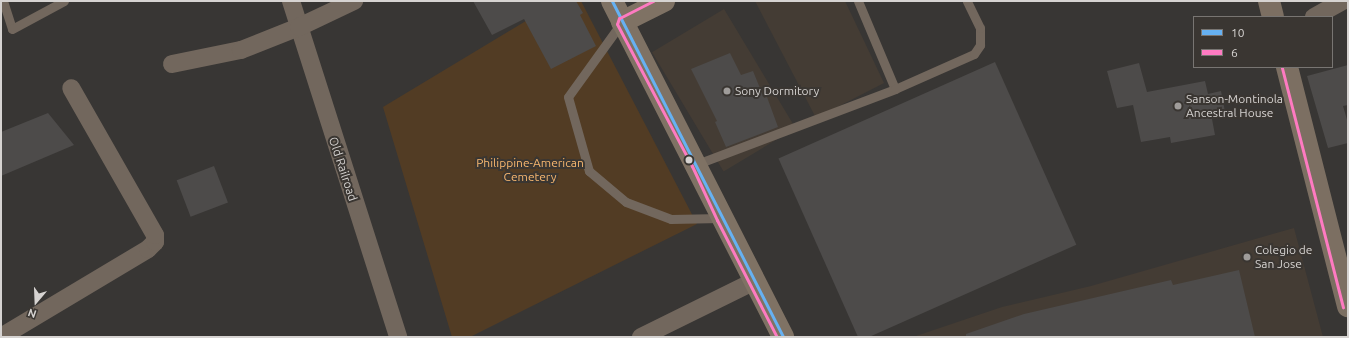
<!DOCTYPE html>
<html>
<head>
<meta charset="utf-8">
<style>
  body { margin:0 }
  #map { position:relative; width:1349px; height:338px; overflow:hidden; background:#383634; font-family:Ubuntu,sans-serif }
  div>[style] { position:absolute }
  .built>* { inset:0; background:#443c34; transform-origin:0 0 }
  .green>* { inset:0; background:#523c24 }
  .building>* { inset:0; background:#4d4b4a; transform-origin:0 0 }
  .service>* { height:9px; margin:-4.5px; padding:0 4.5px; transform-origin:4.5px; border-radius:4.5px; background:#72675d }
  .minor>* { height:18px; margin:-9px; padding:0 9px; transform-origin:9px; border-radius:9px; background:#72675d }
  .secondary>* { height:22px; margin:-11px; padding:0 11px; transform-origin:11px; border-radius:11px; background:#7f7264 }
  .primary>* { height:22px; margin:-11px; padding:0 11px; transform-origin:11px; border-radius:11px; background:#7c6f62 }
  .bus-1>* { height:3px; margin:-1.5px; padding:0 1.5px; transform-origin:1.5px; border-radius:1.5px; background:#66b1f2 }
  .bus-2>* { height:3px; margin:-1.5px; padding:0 1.5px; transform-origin:1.5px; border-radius:1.5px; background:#fe7ac1 }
  .dots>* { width:11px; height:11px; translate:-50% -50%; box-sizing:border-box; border:2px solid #3a3632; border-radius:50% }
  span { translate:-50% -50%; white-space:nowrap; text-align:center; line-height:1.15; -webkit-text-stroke:4px #3a3632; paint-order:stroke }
  .poi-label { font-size:12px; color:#d6d3d1 }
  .left { translate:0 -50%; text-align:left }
  .park-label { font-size:12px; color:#f8b76f }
  .street-label { font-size:12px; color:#d6d3d1 }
  .frame { position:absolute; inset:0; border:2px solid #d6d3d1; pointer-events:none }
  .legend { position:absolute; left:1193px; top:16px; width:140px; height:52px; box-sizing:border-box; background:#3a3632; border:1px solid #787572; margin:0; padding:5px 7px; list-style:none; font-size:12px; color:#d6d3d1 }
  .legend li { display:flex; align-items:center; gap:8px; height:20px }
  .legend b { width:20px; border:1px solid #787572 }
  .north { position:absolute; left:16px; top:282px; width:40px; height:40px; -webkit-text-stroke:3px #3a3632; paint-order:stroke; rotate:199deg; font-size:11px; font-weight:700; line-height:16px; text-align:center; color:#d6d3d1 }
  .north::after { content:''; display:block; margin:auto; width:14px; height:18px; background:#d6d3d1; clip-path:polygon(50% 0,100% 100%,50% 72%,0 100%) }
</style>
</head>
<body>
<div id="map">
  <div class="built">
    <div style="clip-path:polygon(755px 1px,845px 1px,884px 83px,816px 118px)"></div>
    <div style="left:724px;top:9px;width:139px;height:84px;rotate:59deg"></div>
    <div style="clip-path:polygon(1294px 228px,1323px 337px,913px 337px,1002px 307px,1091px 286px)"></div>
  </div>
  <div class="green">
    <div style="clip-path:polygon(559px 1px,581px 1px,697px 224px,470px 337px,452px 337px,383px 107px)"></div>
  </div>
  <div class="building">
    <div style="clip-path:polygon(473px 1px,576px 1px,583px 13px,580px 15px,596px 46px,551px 69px,524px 19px,492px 35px)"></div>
    <div style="clip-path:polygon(730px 53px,741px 75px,753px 71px,764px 98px,767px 97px,778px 127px,726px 147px,715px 122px,717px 121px,691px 69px)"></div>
    <div style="left:995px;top:62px;width:200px;height:237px;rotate:66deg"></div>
    <div style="clip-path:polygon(1139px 63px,1147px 92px,1205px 81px,1208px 94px,1221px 91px,1226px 117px,1212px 119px,1215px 135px,1171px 143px,1170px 137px,1141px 142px,1133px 105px,1117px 108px,1107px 71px)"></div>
    <div style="clip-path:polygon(1348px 65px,1348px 105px,1343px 106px,1348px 123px,1348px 143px,1328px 148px,1307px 76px)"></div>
    <div style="clip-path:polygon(48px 113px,74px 145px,1px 176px,1px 132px)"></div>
    <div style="left:214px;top:166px;width:39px;height:40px;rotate:69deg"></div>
    <div style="clip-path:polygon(1239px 270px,1255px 337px,966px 337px,966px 334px,1024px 314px,1171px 280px,1173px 285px)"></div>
  </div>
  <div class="service">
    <div style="left:3px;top:1px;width:29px;rotate:72deg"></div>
    <div style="left:12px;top:29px;width:59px;rotate:-28.3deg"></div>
    <div style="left:858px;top:1px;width:95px;rotate:67.2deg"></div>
    <div style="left:622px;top:22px;width:92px;rotate:125.8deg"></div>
    <div style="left:568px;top:97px;width:77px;rotate:74.2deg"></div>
    <div style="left:589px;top:171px;width:48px;rotate:40deg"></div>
    <div style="left:626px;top:202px;width:48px;rotate:20.7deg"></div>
    <div style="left:671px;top:219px;width:50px;rotate:-1.1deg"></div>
    <div style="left:697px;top:164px;width:212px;rotate:-20.7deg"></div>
    <div style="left:895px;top:89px;width:86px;rotate:-23.9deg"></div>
    <div style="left:974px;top:54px;width:11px;rotate:-56deg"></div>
    <div style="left:980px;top:45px;width:17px;rotate:-90deg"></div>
    <div style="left:980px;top:28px;width:30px;rotate:-116deg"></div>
  </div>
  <div class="minor">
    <div style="left:291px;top:1px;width:353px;rotate:72.3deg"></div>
    <div style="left:1314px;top:17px;width:33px;rotate:-29deg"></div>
    <div style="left:172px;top:64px;width:70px;rotate:-11.5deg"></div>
    <div style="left:241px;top:50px;width:62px;rotate:-21.6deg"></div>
    <div style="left:299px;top:27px;width:61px;rotate:-25.3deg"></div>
    <div style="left:1px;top:337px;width:171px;rotate:-30.9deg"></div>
    <div style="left:148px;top:249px;width:10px;rotate:-45deg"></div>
    <div style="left:155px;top:242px;width:7px;rotate:-90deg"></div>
    <div style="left:155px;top:235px;width:169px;rotate:-119.7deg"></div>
    <div style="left:641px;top:337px;width:127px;rotate:-26.2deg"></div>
  </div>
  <div class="secondary">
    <div style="left:612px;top:1px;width:377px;rotate:63deg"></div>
    <div style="left:622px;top:22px;width:47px;rotate:-26.6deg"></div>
  </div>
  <div class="primary">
    <div style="left:1269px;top:1px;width:16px;rotate:76deg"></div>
    <div style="left:1287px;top:67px;width:247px;rotate:75.7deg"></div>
  </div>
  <div class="bus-1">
    <div style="left:612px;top:1px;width:377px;rotate:63deg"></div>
  </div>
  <div class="bus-2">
    <div style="left:653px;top:1px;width:38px;rotate:153deg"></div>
    <div style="left:619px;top:18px;width:6px;rotate:108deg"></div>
    <div style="left:617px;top:24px;width:161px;rotate:62.2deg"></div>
    <div style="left:692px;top:166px;width:60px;rotate:65.2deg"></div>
    <div style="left:717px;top:220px;width:131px;rotate:62.9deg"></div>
    <div style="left:1282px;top:68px;width:247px;rotate:75.7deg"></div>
  </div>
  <div class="dots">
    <div style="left:727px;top:91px;background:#9f9c9a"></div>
    <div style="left:1178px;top:106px;background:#9f9c9a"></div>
    <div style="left:689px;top:160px;background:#d6d3d1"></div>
    <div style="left:1247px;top:257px;background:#9f9c9a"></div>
  </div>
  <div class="poi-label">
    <span class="left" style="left:735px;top:91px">Sony Dormitory</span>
    <span class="left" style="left:1186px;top:106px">Sanson-Montinola<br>Ancestral House</span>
    <span class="left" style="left:1255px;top:257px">Colegio de<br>San Jose</span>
  </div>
  <div class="park-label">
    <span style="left:530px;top:170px">Philippine-American<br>Cemetery</span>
  </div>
  <div class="street-label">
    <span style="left:343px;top:169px;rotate:72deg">Old Railroad</span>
  </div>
  <div class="frame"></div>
  <ul class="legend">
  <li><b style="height:5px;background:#66b1f2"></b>10</li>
  <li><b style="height:5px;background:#fe7ac1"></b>6</li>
  </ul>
  <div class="north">N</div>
</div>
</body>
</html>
